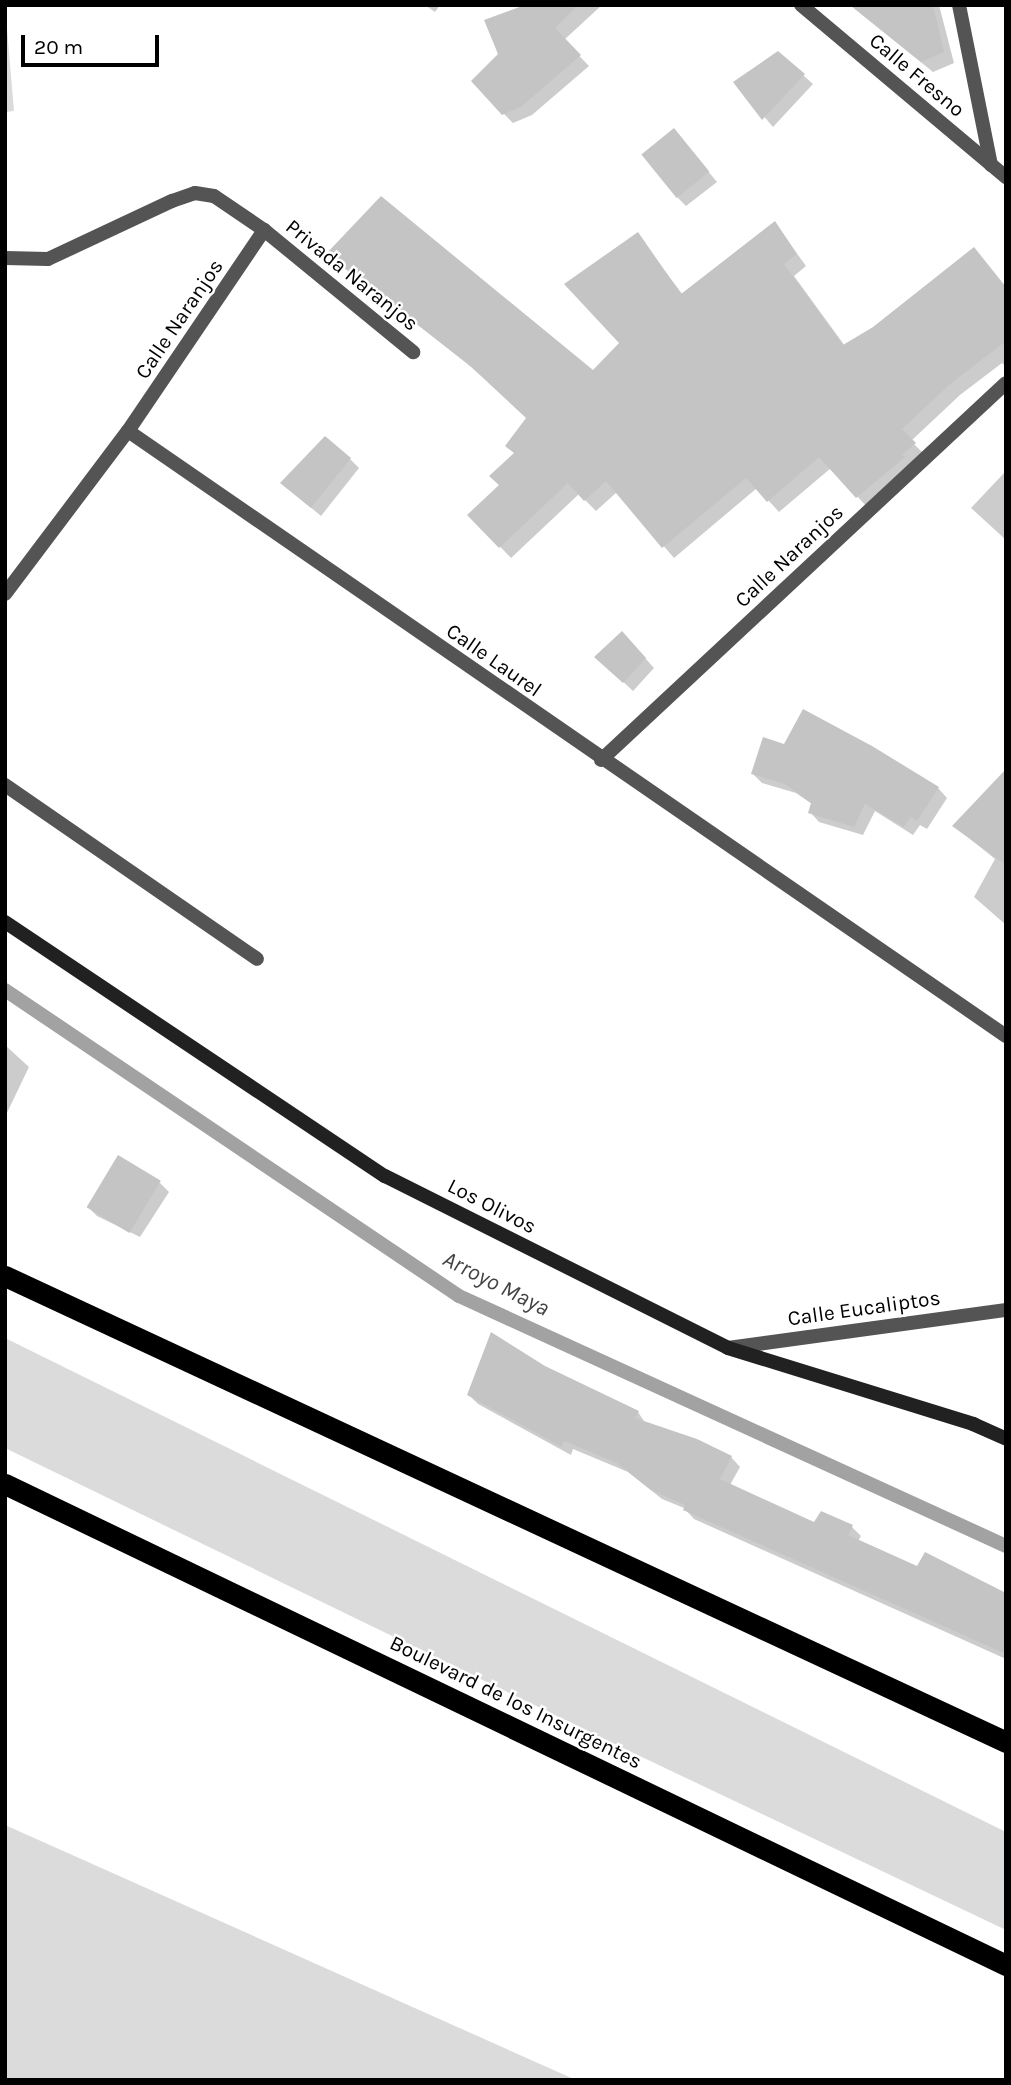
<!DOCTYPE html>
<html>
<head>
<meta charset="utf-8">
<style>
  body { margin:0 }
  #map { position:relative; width:1011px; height:2085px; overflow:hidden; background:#fff; font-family:Karla,sans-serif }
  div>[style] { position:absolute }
  .green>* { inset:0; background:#dbdbdb }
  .shadow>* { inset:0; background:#0003 }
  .stream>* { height:14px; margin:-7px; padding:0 7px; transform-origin:7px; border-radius:7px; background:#a2a2a2 }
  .building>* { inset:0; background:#c4c4c4; transform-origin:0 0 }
  .lane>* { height:14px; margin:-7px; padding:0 7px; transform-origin:7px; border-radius:7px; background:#545454 }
  .street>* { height:14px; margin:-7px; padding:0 7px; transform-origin:7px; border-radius:7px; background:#545454 }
  .secondary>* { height:14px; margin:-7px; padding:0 7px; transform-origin:7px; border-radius:7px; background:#212121 }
  .highway>* { height:21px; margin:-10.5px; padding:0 10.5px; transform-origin:10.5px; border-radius:10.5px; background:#000 }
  span { translate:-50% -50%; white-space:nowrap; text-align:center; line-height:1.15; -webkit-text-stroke:5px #fff; paint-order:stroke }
  .street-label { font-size:21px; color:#000 }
  .water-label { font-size:23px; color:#434343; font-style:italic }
  .frame { position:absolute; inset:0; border:7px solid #000; pointer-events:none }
  .scale { position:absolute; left:21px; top:35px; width:138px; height:32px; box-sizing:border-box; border:4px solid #000; border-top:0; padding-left:9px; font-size:21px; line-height:24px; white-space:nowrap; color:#000; -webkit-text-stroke:5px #fff; paint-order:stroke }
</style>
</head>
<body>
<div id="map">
  <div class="green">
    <div style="clip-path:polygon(5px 5px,14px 111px,5px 112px)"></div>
    <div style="clip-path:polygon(5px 1338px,1006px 1832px,1006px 1930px,625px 1749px,5px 1448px)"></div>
    <div style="clip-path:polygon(5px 1825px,576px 2080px,5px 2080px)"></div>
  </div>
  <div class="shadow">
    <div style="clip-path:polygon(425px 5px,440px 5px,435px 12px)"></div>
    <div style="clip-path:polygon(530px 5px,602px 5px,564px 40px,589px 66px,532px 115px,513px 123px,503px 113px,500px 55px)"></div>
    <div style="clip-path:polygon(850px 5px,939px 5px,954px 63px,933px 72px)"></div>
    <div style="clip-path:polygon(803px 75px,813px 84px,773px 127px,735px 82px)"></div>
    <div style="clip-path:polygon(674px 130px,717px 182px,686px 206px,677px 197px)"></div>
    <div style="clip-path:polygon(775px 223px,806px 266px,794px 276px,845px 346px,1006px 287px,1006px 367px,1002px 363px,960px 395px,911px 441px,925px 455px,868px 508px,831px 468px,779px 512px,757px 488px,674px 558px,617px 492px,596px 511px,579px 494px,511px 558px,470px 515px,501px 485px,528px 418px,480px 374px,328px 254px,594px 373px,622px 343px,637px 234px,683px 295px)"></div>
    <div style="clip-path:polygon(350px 459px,359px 468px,321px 516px,292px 492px)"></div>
    <div style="clip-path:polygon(1004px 473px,1006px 474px,1006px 540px,971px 508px)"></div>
    <div style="clip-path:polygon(631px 642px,654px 668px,633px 691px,606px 666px)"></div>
    <div style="clip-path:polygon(785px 746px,871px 747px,938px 788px,947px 798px,927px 829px,920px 825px,913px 835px,875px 811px,863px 835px,819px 822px,810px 812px,812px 804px,796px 793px,762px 783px,753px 774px)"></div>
    <div style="clip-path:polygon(1006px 778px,1006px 925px,974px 897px,995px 859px,954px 826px)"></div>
    <div style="clip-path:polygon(5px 1045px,29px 1067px,5px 1117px)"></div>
    <div style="clip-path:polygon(160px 1183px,169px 1192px,140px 1237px,97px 1216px,88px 1207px)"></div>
    <div style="clip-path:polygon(544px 1368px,638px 1412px,646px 1424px,731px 1457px,740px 1467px,730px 1485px,815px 1524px,852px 1527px,861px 1536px,858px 1541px,918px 1569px,1006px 1595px,1006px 1659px,694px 1519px,684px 1508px,662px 1499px,628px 1472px,573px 1449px,571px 1455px,478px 1404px,469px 1395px)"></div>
  </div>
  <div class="stream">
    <div style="left:5px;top:990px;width:547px;rotate:33.98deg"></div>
    <div style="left:459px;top:1296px;width:601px;rotate:24.56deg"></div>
  </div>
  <div class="building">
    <div style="clip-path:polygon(525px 5px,578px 5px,555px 28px,581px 55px,522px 106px,502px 115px,471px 81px,498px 54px,484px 20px)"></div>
    <div style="clip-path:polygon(850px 5px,933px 5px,944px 52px,921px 62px)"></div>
    <div style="clip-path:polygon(778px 51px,805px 74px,762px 120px,733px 82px)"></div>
    <div style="left:674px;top:128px;width:56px;height:42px;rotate:51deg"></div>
    <div style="clip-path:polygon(381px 196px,593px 370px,619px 343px,564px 284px,638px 232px,681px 294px,775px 221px,797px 254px,784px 264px,843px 345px,873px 327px,974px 247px,1006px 287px,1006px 341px,949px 385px,902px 429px,916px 443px,902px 455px,905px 457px,856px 498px,819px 457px,767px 502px,746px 478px,662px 548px,606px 481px,584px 501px,568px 483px,499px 548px,467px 515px,499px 485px,489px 476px,514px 453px,505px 446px,526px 418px,467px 363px,326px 254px)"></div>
    <div style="clip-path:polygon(325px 436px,351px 458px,311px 508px,280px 483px)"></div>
    <div style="clip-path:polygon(622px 631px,646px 658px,623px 683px,594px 657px)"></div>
    <div style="clip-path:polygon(803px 709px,872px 746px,939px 787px,917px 821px,910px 817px,904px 827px,865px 804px,854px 827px,808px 813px,811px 803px,785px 784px,751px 774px,763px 737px,784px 744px)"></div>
    <div style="clip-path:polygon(1006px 769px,1006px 865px,952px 826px)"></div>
    <div style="left:118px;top:1155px;width:50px;height:61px;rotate:31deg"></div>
    <div style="clip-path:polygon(491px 1332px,545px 1366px,639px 1411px,635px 1418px,697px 1439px,732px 1456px,720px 1479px,814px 1522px,821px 1511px,853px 1525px,848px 1535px,917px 1566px,925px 1552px,1006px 1593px,1006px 1654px,683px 1510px,685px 1505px,651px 1490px,617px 1463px,564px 1441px,562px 1447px,467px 1395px)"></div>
  </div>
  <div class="lane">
    <div style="left:5px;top:785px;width:306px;rotate:34.6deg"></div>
  </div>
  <div class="street">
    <div style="left:801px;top:5px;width:268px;rotate:40deg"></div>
    <div style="left:959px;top:5px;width:163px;rotate:78.7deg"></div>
    <div style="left:5px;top:258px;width:43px;rotate:1.3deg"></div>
    <div style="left:48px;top:259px;width:137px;rotate:-25.1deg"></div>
    <div style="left:172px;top:201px;width:24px;rotate:-19deg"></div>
    <div style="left:195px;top:193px;width:19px;rotate:9deg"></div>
    <div style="left:214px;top:196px;width:60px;rotate:34.2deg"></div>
    <div style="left:264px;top:230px;width:193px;rotate:39.3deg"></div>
    <div style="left:128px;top:431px;width:1066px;rotate:34.57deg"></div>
    <div style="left:5px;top:594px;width:204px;rotate:-53deg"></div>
    <div style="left:128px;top:431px;width:243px;rotate:-55.9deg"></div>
    <div style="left:601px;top:760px;width:553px;rotate:-42.95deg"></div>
    <div style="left:728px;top:1348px;width:281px;rotate:-7.8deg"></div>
  </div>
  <div class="secondary">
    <div style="left:5px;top:922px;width:457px;rotate:33.8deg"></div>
    <div style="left:385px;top:1176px;width:384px;rotate:26.6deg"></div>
    <div style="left:728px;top:1348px;width:257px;rotate:17.2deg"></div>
    <div style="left:973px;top:1424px;width:36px;rotate:24deg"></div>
  </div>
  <div class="highway">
    <div style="left:5px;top:1276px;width:1104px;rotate:24.96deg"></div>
    <div style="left:5px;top:1484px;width:1111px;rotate:25.67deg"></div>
  </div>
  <div class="street-label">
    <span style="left:917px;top:75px;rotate:40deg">Calle Fresno</span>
    <span style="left:352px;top:275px;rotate:39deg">Privada Naranjos</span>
    <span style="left:179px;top:319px;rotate:-56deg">Calle Naranjos</span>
    <span style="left:789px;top:556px;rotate:-43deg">Calle Naranjos</span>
    <span style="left:494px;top:660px;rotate:35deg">Calle Laurel</span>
    <span style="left:492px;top:1206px;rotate:27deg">Los Olivos</span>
    <span style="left:864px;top:1308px;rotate:-8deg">Calle Eucaliptos</span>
    <span style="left:516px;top:1702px;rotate:26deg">Boulevard de los Insurgentes</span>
  </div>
  <div class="water-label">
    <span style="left:496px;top:1284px;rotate:27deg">Arroyo Maya</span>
  </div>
  <div class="frame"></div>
  <div class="scale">20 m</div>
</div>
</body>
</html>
